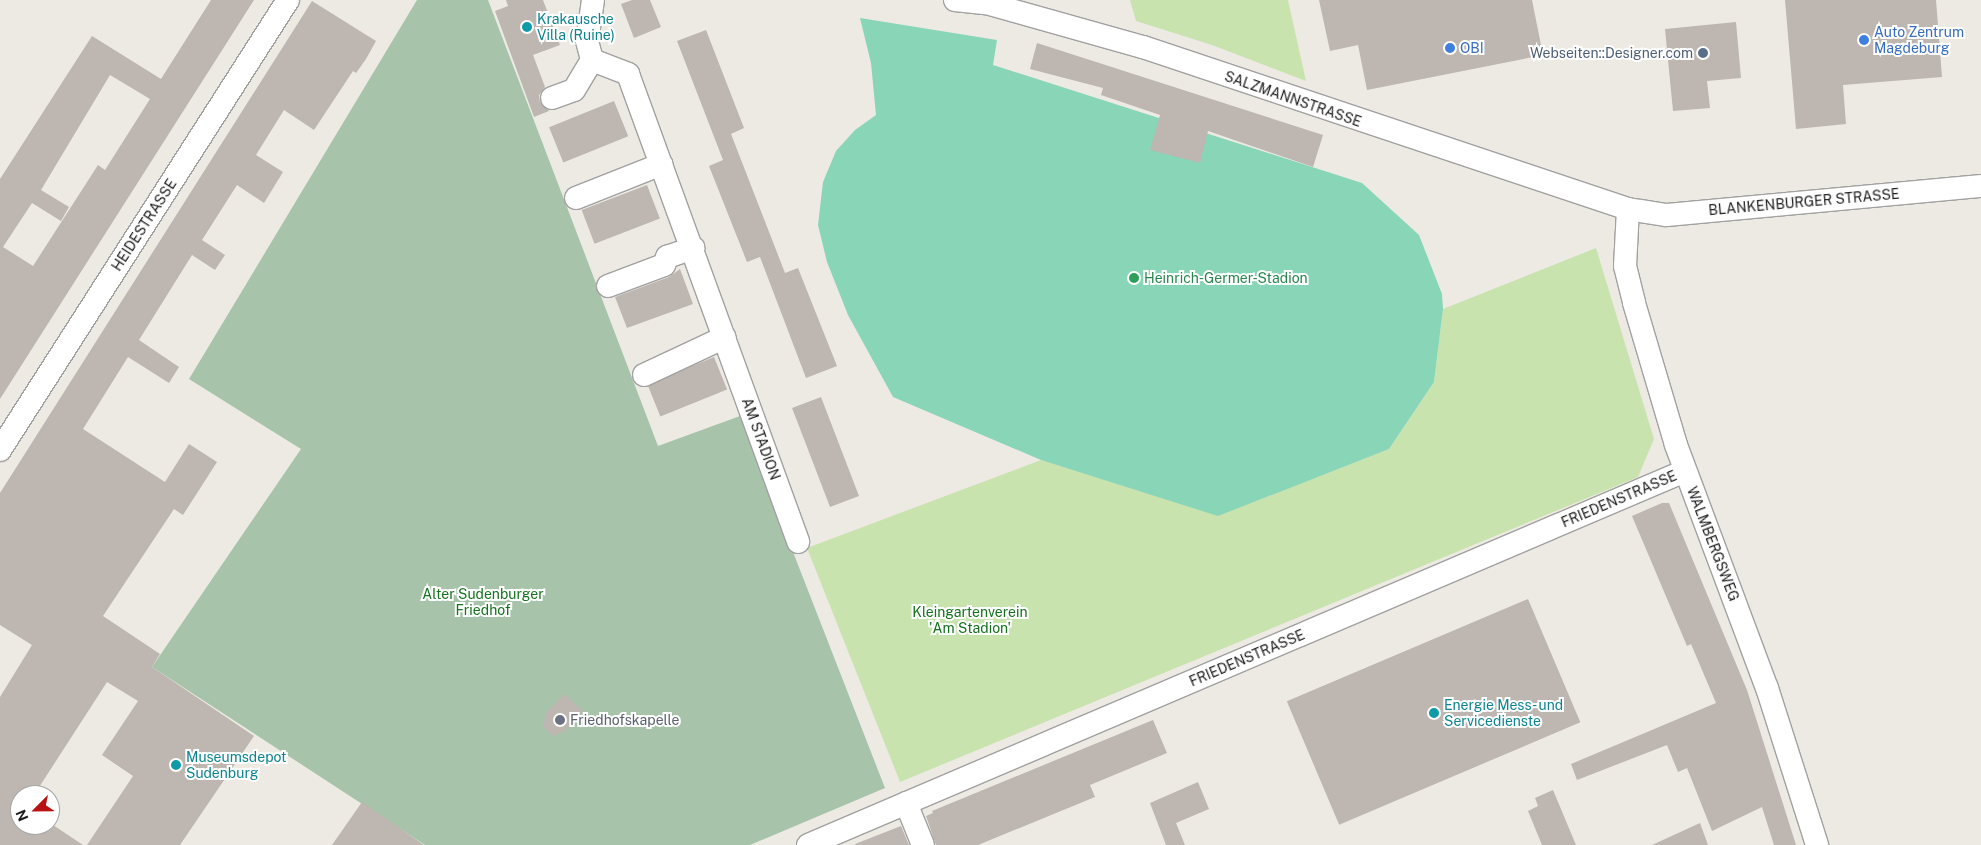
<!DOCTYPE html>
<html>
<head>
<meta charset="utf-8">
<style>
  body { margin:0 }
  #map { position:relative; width:1981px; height:845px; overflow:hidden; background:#edeae4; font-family:"Public Sans",sans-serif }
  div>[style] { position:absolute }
  .grass>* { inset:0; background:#c8e3ae }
  .cemetery>* { inset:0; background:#a7c4ab }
  .pitch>* { inset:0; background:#88d5b8 }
  .building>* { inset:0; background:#bdb6b1; transform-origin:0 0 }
  .roads { filter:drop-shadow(1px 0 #a1a1a1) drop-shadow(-1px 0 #a1a1a1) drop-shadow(0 1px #a1a1a1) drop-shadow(0 -1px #a1a1a1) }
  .minor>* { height:22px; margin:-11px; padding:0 11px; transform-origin:11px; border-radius:11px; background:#fff }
  .dots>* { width:14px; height:14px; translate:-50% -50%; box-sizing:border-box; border:2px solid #fff; border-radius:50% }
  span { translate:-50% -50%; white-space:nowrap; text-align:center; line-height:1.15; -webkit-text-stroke:4px #fff; paint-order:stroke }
  .culture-label { font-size:14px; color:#0d838f }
  .left { translate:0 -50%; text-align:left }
  .shop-label { font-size:14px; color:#366cbe }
  .service-label { font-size:14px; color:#4e5e75 }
  .right { translate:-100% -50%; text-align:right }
  .street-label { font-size:14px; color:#1d1d1d }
  .leisure-label { font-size:14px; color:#27864d }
  .park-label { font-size:14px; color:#15711d }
  .worship-label { font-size:14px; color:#5b616d }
  .north { position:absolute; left:10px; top:785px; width:50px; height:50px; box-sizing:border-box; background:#fff; border:1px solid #a5a5a5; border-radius:50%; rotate:247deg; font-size:14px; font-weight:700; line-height:20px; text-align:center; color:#1d1d1d }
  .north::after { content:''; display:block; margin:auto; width:18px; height:22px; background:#b81312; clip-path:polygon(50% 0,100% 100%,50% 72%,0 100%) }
</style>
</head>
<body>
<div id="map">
  <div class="grass">
    <div style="clip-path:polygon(1130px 0,1288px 0,1306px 81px,1212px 45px,1136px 21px)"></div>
    <div style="clip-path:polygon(1596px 248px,1654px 439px,1638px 477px,900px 782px,807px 548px,1041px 460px,1219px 515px,1389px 449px,1434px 382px,1443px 309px)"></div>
  </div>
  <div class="cemetery">
    <div style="clip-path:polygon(417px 0,488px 0,658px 446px,740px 416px,885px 788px,750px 845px,425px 845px,152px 667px,301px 449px,189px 379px)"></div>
  </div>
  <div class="pitch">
    <div style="clip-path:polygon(860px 18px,997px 40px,993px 65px,1362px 183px,1419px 235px,1442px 294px,1443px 309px,1434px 382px,1389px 449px,1218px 516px,1041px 460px,893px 397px,848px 315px,827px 262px,818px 225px,823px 182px,836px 151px,855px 130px,876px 115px,871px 63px)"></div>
  </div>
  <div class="building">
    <div style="clip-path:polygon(evenodd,211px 0,254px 0,0 399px,0 179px,92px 36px,161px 79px,211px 0,110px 75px,150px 99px,105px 170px,98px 165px,33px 266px,3px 247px,32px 203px,61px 221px,69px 207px,41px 190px,110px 75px)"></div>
    <div style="clip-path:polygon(506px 0,543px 0,560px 45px,533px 55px,545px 87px,539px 95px,540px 102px,549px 111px,534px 117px,495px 11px,508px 6px)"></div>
    <div style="clip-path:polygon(632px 0,650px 0,661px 27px,634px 38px,621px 4px)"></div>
    <div style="clip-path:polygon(1319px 0,1532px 0,1543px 55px,1367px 90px,1358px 45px,1330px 51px)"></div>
    <div style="clip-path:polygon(1785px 0,1936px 0,1942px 77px,1843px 85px,1846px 124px,1796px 129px)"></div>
    <div style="clip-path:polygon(312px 1px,376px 41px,366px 59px,356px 73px,353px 71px,314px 130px,284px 110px,256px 155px,283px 172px,264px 203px,237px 185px,202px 240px,225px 255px,215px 270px,192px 255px,139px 340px,179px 367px,169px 383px,128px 357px,83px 429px,165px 482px,189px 444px,217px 462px,183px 515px,174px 509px,103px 616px,160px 654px,152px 667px,254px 736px,180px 845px,87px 845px,133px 776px,102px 755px,138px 701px,107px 682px,34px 795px,20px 795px,20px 825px,50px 823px,83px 845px,0 845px,0 697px,32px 645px,0 625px,0 493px)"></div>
    <div style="clip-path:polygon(1736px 22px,1741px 78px,1707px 81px,1710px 108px,1673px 111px,1665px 29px)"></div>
    <div style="clip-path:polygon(706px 30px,744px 128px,731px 134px,785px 273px,798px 268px,837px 366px,806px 378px,760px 257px,747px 262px,709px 166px,723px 160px,677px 41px)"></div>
    <div style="clip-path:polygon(1037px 43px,1323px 135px,1313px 167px,1208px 131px,1200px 163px,1150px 150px,1160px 115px,1101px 95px,1103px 88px,1030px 69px)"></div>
    <div style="left:614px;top:101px;width:38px;height:70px;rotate:68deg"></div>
    <div style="left:647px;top:185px;width:36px;height:70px;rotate:69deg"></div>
    <div style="clip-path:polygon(680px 269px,693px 304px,627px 328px,615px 297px,669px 277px)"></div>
    <div style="left:714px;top:357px;width:35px;height:72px;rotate:68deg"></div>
    <div style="left:821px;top:397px;width:106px;height:31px;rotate:69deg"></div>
    <div style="clip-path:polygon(1662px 503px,1669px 503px,1747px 690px,1796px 845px,1774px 845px,1762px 807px,1712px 831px,1687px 768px,1678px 772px,1667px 745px,1577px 780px,1571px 764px,1716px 703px,1691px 644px,1687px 646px,1632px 516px)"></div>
    <div style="left:1528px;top:599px;width:134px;height:262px;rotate:67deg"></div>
    <div style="clip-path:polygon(564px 694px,583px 711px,565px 731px,553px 736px,543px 727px,546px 713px)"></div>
    <div style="clip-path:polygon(1153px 720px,1167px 753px,1090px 785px,1095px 797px,978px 845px,936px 845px,926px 816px,933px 813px,932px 811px)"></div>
    <div style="clip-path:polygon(1198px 782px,1209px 809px,1176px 823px,1185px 845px,1166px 845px,1150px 803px)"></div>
    <div style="clip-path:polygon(1553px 790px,1576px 845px,1542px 845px,1528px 811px,1538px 806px,1535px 798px)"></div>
    <div style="clip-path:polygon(362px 802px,424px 845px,332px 845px)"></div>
    <div style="clip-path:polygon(1700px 823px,1708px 845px,1652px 845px)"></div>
    <div style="clip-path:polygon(901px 826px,909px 845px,856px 845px,855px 844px)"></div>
  </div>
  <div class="roads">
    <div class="minor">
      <div style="left:593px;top:0;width:41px;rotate:98.3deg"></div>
      <div style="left:587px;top:41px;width:20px;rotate:75deg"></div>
      <div style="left:592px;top:60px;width:39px;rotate:21deg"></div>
      <div style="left:628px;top:74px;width:498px;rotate:70deg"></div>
      <div style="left:955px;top:0;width:31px;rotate:6deg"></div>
      <div style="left:986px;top:3px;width:163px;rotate:15.7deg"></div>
      <div style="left:1143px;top:47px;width:511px;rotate:18.47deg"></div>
      <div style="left:1628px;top:209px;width:39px;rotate:9deg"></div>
      <div style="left:1667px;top:215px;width:315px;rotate:-5.3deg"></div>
      <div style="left:552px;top:98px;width:23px;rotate:-20deg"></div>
      <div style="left:574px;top:90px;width:35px;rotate:-59deg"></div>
      <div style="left:576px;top:198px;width:92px;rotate:-21.6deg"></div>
      <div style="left:1628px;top:209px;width:57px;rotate:93deg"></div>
      <div style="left:1625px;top:266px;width:38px;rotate:76deg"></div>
      <div style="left:1634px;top:303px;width:148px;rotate:73.5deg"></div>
      <div style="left:1676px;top:445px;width:259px;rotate:69.5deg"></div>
      <div style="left:1767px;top:688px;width:165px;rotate:72.3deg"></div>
      <div style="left:608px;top:286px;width:60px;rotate:-20.6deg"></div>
      <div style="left:664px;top:265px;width:9px;rotate:-69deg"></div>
      <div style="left:667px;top:257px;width:28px;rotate:-19deg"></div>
      <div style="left:644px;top:375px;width:89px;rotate:-25.1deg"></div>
      <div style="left:0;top:450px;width:534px;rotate:-57.38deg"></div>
      <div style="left:906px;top:803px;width:45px;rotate:68deg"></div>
      <div style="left:808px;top:845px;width:953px;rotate:-23.1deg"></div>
    </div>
  </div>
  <div class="dots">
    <div style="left:527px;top:27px;background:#0f9aa8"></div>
    <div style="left:1864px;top:40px;background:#3f7fe0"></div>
    <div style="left:1450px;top:48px;background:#3f7fe0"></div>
    <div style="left:1703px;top:53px;background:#5c6f8a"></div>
    <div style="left:1134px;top:278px;background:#2e9e5b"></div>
    <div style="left:1434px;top:713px;background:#0f9aa8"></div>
    <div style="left:560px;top:720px;background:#6b7280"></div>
    <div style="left:176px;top:765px;background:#0f9aa8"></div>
  </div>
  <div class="culture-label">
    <span class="left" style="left:537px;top:27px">Krakausche<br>Villa (Ruine)</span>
    <span class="left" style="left:1444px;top:713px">Energie Mess- und<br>Servicedienste</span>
    <span class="left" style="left:186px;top:765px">Museumsdepot<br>Sudenburg</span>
  </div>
  <div class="shop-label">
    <span class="left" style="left:1874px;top:40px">Auto Zentrum<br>Magdeburg</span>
    <span class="left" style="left:1460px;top:48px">OBI</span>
  </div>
  <div class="service-label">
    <span class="right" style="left:1693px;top:53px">Webseiten::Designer.com</span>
  </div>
  <div class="street-label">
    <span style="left:1293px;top:99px;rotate:19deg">SALZMANNSTRASSE</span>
    <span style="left:1804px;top:202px;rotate:-5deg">BLANKENBURGER STRASSE</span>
    <span style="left:144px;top:225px;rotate:-57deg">HEIDESTRASSE</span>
    <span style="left:761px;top:439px;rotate:70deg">AM STADION</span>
    <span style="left:1619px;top:499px;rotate:-23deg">FRIEDENSTRASSE</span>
    <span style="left:1713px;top:544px;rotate:69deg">WALMBERGSWEG</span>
    <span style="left:1247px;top:658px;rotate:-23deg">FRIEDENSTRASSE</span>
  </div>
  <div class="leisure-label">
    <span class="left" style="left:1144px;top:278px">Heinrich-Germer-Stadion</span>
  </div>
  <div class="park-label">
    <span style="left:483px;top:602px">Alter Sudenburger<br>Friedhof</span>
    <span style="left:970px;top:620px">Kleingartenverein<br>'Am Stadion'</span>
  </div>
  <div class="worship-label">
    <span class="left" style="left:570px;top:720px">Friedhofskapelle</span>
  </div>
  <div class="north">N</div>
</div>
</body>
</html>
